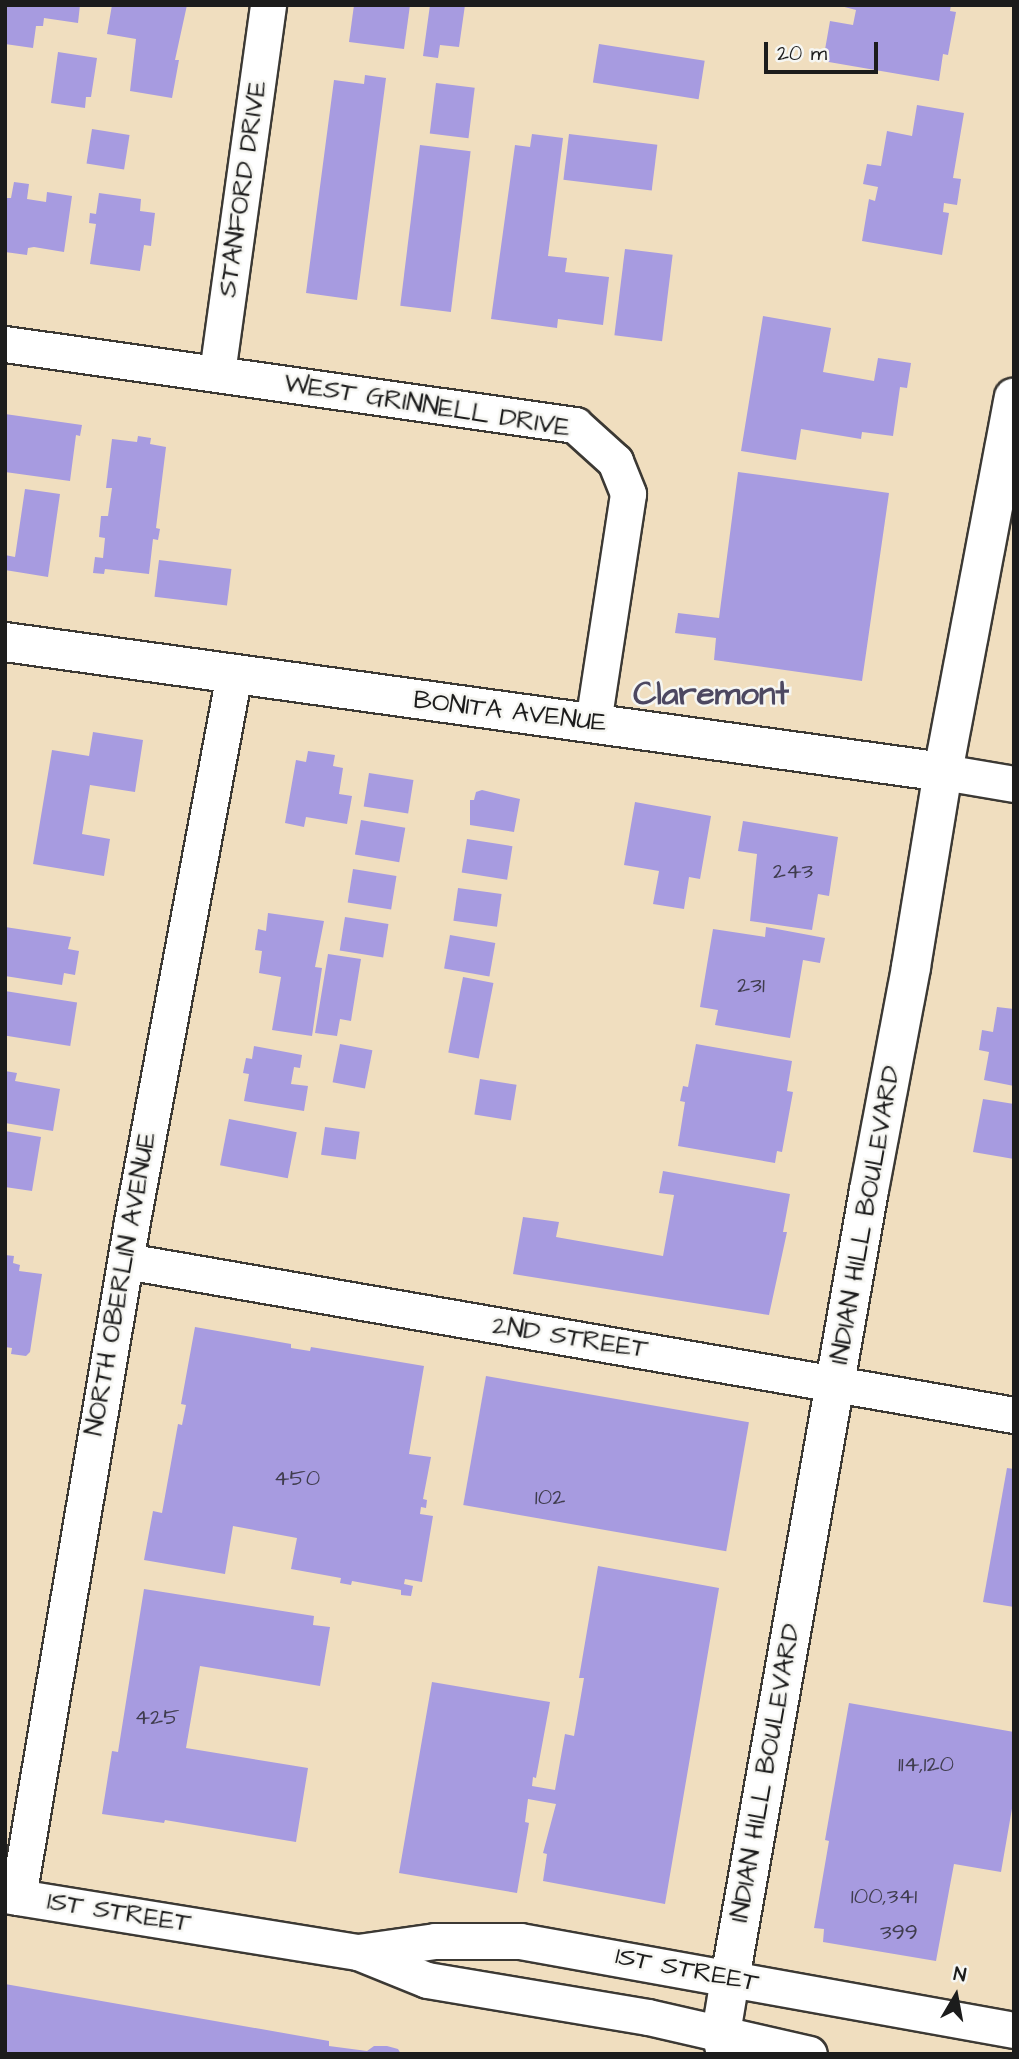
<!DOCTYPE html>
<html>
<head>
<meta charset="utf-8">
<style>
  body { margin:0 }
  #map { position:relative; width:1019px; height:2059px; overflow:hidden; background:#f0debf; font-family:"Architects Daughter",sans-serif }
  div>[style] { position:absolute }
  .building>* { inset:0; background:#a79be0; transform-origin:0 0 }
  .roads { filter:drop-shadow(2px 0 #3c3934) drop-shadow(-2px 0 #3c3934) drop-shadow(0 2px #3c3934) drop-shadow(0 -2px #3c3934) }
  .street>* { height:35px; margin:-17.5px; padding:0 17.5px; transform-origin:17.5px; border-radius:17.5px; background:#fff }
  .secondary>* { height:38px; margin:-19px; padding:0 19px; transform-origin:19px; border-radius:19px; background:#fff }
  .primary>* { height:38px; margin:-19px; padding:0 19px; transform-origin:19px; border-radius:19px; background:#fff }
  span { translate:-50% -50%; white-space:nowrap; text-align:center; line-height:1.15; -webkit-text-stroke:5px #f6f6f2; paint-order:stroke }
  .number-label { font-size:23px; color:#3f3c4d }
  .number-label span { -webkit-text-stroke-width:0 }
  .street-label { font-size:26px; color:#1c1c1c }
  .district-label { font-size:33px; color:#4d4861; font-weight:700 }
  .frame { position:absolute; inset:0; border:7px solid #1c1c1c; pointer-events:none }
  .north { position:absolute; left:921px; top:1961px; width:70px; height:70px; -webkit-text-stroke:5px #f6f6f2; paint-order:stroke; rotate:10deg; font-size:19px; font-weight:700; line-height:28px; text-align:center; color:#1c1c1c }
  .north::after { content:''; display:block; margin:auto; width:24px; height:32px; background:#1c1c1c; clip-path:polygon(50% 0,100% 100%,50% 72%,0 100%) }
  .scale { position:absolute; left:764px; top:42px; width:114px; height:32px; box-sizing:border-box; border:4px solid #1c1c1c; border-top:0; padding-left:9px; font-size:21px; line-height:24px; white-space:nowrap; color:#1c1c1c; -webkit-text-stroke:5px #f6f6f2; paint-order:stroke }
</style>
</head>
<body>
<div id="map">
  <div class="building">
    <div style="clip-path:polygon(6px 5px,80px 5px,78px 23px,44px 18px,43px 26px,36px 26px,33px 48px,5px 44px)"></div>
    <div style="clip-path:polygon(112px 5px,187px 5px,175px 60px,179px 60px,172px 98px,130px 91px,136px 39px,107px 34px)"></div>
    <div style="clip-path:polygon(354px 5px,410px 5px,404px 49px,349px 42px)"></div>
    <div style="clip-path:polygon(430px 5px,465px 5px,459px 47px,440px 45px,438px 58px,423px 56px)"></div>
    <div style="clip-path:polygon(837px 5px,951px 5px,950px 11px,956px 12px,948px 55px,943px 54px,939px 81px,823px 61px,830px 21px,853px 25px,856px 10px)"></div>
    <div style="left:599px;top:44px;width:107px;height:39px;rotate:9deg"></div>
    <div style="clip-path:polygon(58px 52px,97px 58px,91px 97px,86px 97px,85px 108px,51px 103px)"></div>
    <div style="clip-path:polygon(365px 75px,386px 78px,357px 300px,306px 293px,334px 80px,364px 84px)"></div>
    <div style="left:436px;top:83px;width:39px;height:51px;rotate:7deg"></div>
    <div style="clip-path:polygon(917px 105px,964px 113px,953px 178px,961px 179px,957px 205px,944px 203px,943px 212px,949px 213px,942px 255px,862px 241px,869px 199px,875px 201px,878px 187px,863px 184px,867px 164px,881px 166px,887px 131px,912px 136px)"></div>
    <div style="left:92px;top:129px;width:38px;height:35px;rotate:9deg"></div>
    <div style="clip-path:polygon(532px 134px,563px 138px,548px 256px,567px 258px,565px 272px,609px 277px,603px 325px,558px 319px,557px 328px,491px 319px,515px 145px,530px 147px)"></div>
    <div style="left:569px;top:134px;width:89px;height:46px;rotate:7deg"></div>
    <div style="left:420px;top:145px;width:51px;height:162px;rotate:7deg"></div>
    <div style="clip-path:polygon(14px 182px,29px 184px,27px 199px,46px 202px,47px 192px,72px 196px,64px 252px,34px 247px,28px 248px,27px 255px,5px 252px,5px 198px,11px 198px)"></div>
    <div style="clip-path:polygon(99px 193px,141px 199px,140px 211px,155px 213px,151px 246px,144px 245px,140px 271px,90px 264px,96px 224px,89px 223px,90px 213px,96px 214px)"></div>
    <div style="left:625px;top:249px;width:48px;height:87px;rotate:7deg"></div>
    <div style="clip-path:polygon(763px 316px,831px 328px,823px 372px,874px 381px,878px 358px,911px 363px,907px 388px,900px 387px,893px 436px,862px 432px,861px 439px,801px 429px,796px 460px,741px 451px)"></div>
    <div style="clip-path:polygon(5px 414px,82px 425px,80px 436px,76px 435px,70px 481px,5px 472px)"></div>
    <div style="clip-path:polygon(138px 436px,151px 438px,150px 444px,166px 447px,156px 528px,160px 529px,158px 540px,153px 539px,149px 574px,105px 569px,104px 574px,93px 573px,95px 557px,103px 558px,105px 538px,99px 537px,101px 516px,108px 516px,112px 488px,106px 488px,112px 439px,137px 442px)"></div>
    <div style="clip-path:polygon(738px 472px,889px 493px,862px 681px,714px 660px,716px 638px,675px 633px,678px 613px,719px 618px)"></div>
    <div style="clip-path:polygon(25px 489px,60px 494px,48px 577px,5px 570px,5px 555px,15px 557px)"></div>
    <div style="left:159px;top:560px;width:73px;height:37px;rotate:7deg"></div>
    <div style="clip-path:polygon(93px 732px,143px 740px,135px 792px,90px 785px,82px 834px,110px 839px,104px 876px,33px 864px,52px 750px,89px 756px)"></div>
    <div style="clip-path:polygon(308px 751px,335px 755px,333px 766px,343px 768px,339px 794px,352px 796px,347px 824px,306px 817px,304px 827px,285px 823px,296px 760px,306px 762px)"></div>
    <div style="left:369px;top:773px;width:45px;height:34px;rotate:9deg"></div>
    <div style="clip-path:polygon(482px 790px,520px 799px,514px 832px,470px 825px,470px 800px,474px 800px,476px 792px)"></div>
    <div style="clip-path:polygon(635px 802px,711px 816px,700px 879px,689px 877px,684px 909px,653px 904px,659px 871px,624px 865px)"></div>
    <div style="left:361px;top:820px;width:45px;height:35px;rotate:10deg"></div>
    <div style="clip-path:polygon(743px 821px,838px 837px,829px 896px,818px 894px,812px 930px,750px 921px,757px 854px,738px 851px)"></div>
    <div style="left:467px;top:839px;width:46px;height:34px;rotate:9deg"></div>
    <div style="left:353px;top:869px;width:44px;height:34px;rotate:9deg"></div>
    <div style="left:458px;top:888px;width:44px;height:33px;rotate:8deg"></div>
    <div style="clip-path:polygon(268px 913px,324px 921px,315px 967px,322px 968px,312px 1036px,272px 1030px,281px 977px,259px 973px,262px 951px,255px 950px,258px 929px,266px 931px)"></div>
    <div style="left:345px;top:917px;width:44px;height:34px;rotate:9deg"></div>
    <div style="clip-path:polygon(5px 927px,71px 937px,68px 949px,79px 951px,75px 975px,64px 973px,62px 985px,5px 976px)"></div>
    <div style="clip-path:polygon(766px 927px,825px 938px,820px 963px,803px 960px,790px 1038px,715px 1025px,718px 1010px,700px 1007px,713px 929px,765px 937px)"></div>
    <div style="left:450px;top:935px;width:46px;height:34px;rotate:10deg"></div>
    <div style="clip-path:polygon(328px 954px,361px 959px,351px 1021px,340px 1019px,337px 1036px,315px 1033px)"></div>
    <div style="left:463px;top:977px;width:31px;height:77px;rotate:11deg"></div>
    <div style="left:5px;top:991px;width:73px;height:44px;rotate:9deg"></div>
    <div style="clip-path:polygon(997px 1007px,1014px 1009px,1014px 1086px,984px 1080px,989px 1052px,979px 1050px,982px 1030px,993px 1032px)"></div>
    <div style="left:340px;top:1044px;width:33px;height:39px;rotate:11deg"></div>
    <div style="clip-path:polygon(696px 1044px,792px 1061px,787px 1091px,793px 1092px,782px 1152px,777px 1151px,775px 1163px,678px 1146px,685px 1102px,680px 1101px,683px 1086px,688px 1087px)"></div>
    <div style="clip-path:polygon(254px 1046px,302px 1055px,300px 1068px,294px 1067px,291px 1084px,308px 1086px,304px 1111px,244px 1101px,249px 1074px,243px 1073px,246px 1058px,252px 1059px)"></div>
    <div style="clip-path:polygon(5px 1071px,17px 1073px,15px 1081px,60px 1089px,53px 1131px,5px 1123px)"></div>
    <div style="left:480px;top:1079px;width:37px;height:36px;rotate:9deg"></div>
    <div style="clip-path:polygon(983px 1099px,1014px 1104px,1014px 1159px,973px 1152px)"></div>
    <div style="left:229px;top:1119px;width:69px;height:47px;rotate:11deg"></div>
    <div style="left:325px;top:1127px;width:35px;height:28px;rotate:8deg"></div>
    <div style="clip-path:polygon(5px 1131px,41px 1137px,32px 1191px,5px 1187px)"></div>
    <div style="clip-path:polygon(663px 1171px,790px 1194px,783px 1232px,787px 1232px,769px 1315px,513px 1274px,523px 1217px,559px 1222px,556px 1237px,663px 1256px,674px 1195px,659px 1193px)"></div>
    <div style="clip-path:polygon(5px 1255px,14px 1256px,13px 1263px,20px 1265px,19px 1271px,42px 1274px,30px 1352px,26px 1356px,11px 1354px,12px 1348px,5px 1347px)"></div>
    <div style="clip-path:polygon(195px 1327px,291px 1344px,291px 1348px,310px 1351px,311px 1347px,424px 1366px,409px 1454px,431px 1457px,423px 1499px,427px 1500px,426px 1508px,421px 1507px,420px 1514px,433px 1516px,422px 1582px,405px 1579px,404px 1584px,413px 1586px,411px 1596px,401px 1595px,401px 1590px,352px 1581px,351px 1585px,340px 1583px,341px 1578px,291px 1569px,297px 1538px,233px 1526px,225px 1574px,144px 1560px,153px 1511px,162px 1513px,178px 1424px,182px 1425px,186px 1405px,181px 1404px)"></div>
    <div style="left:486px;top:1376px;width:267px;height:131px;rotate:10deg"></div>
    <div style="clip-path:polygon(1007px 1468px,1014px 1469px,1014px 1607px,983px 1602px)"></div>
    <div style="clip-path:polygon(598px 1566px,719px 1588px,665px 1904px,543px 1881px,547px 1854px,543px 1853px,556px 1804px,528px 1799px,525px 1822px,529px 1823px,517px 1893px,399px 1873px,432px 1682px,550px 1702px,536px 1778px,533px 1777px,532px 1786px,555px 1790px,565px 1734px,574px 1736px,584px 1678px,579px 1678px)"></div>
    <div style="clip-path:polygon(144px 1589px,314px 1616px,313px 1625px,330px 1627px,320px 1686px,200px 1666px,186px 1748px,308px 1768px,296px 1842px,165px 1820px,164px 1823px,102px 1814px,112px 1751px,118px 1752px)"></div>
    <div style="clip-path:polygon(849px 1703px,1014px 1732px,1014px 1797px,1001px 1872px,954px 1864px,936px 1961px,823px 1942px,824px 1929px,814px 1928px,829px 1841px,825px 1840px)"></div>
    <div style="clip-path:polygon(5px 1984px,329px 2041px,329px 2046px,367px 2051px,374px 2046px,387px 2046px,398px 2049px,401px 2054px,5px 2054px)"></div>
  </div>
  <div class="roads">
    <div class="street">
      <div style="left:5px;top:344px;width:576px;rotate:8.09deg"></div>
      <div style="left:575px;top:425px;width:54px;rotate:42deg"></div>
      <div style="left:615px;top:461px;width:35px;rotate:68deg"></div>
      <div style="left:628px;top:494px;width:232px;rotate:98.7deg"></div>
      <div style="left:217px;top:373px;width:372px;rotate:-82.1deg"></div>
      <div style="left:943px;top:772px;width:72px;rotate:9.6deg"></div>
      <div style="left:126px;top:1261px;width:901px;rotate:9.84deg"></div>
      <div style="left:5px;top:1895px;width:358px;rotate:9.2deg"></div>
      <div style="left:358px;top:1952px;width:74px;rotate:22.1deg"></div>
      <div style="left:427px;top:1980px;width:224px;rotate:9.5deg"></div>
      <div style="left:648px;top:2017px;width:165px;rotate:12.9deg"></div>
      <div style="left:18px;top:1897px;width:686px;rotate:-80.43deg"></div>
      <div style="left:132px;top:1221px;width:556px;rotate:-79.44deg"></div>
      <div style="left:358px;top:1952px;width:78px;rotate:-8.1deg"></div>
      <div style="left:435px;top:1941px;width:85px"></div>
      <div style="left:520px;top:1941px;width:502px;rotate:10.21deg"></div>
    </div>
    <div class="secondary">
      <div style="left:5px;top:642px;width:947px;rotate:7.89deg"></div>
    </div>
    <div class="primary">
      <div style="left:726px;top:2054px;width:22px;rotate:-103deg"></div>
      <div style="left:721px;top:2033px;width:55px;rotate:-80.5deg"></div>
      <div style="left:730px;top:1979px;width:801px;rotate:-80.01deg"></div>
      <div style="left:869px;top:1190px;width:227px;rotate:-79.3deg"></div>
      <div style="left:911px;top:967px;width:198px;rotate:-80.7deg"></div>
      <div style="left:943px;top:772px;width:381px;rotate:-79.3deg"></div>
    </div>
  </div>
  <div class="number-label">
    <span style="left:793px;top:871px">243</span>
    <span style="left:751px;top:985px">231</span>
    <span style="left:297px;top:1478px">450</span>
    <span style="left:550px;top:1497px">102</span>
    <span style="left:157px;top:1717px">425</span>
    <span style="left:926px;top:1764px">114,120</span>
    <span style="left:884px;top:1896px">100,341</span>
    <span style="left:899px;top:1932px">399</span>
  </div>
  <div class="street-label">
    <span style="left:243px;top:189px;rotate:-82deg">STANFORD DRIVE</span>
    <span style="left:427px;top:406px;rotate:9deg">WEST GRINNELL DRIVE</span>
    <span style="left:510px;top:712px;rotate:7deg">BONITA AVENUE</span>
    <span style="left:866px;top:1215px;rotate:-80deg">INDIAN HILL BOULEVARD</span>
    <span style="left:121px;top:1284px;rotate:-80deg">NORTH OBERLIN AVENUE</span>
    <span style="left:570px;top:1338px;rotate:9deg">2ND STREET</span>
    <span style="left:766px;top:1773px;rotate:-80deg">INDIAN HILL BOULEVARD</span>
    <span style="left:119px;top:1913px;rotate:9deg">1ST STREET</span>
    <span style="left:687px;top:1970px;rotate:11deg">1ST STREET</span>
  </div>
  <div class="district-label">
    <span style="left:711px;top:695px">Claremont</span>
  </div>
  <div class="frame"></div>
  <div class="north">N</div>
  <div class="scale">20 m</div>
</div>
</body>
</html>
